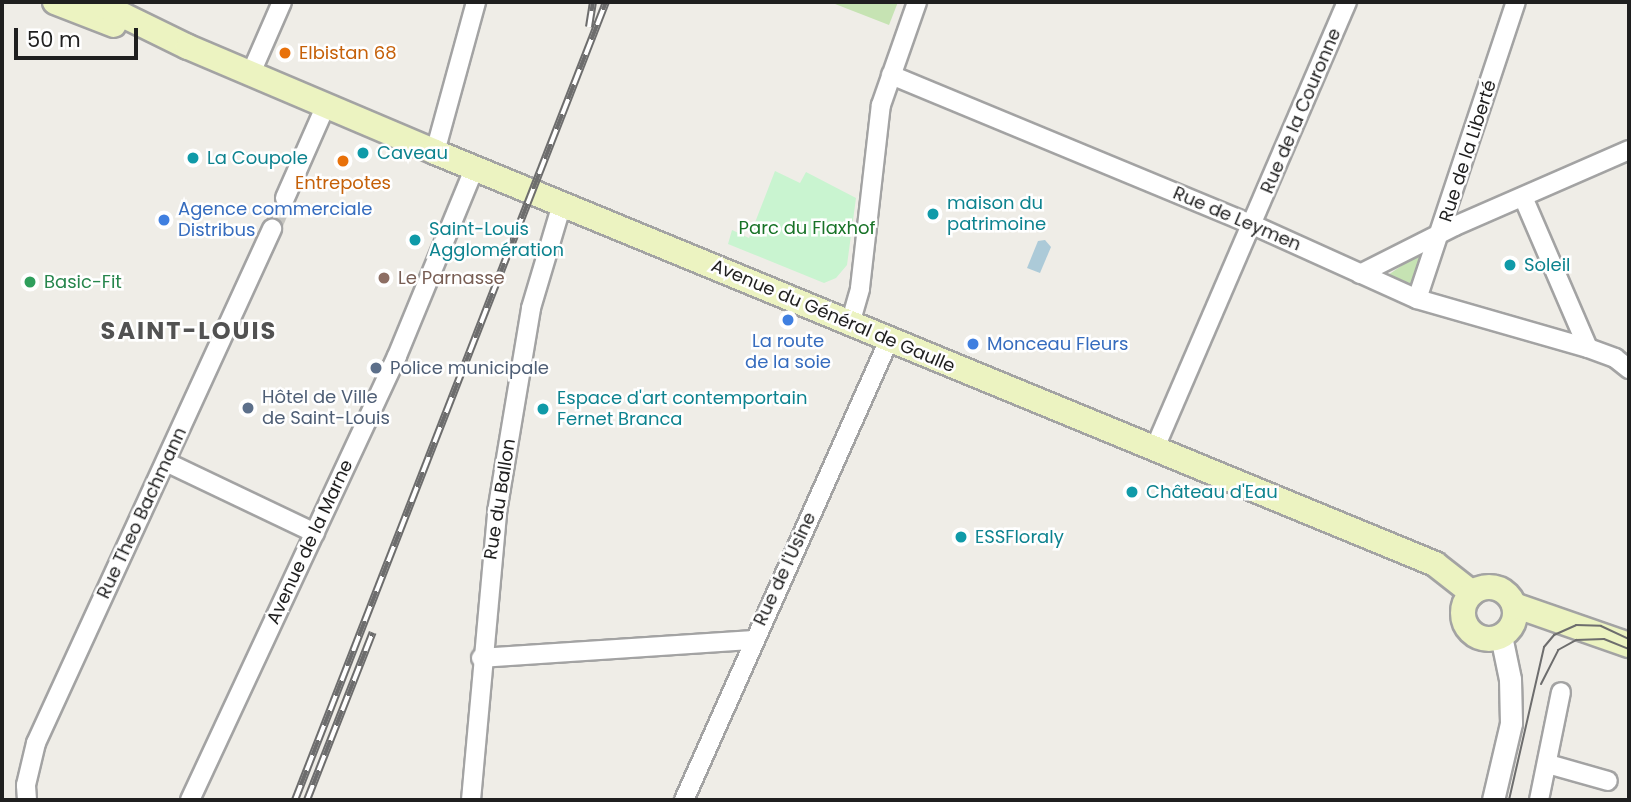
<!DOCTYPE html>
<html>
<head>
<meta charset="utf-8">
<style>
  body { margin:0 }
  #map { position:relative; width:1631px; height:802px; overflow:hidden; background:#efede7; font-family:Poppins,sans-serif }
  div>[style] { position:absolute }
  .grass>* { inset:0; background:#c6e3b3 }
  .park>* { inset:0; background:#c9f4d0 }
  .water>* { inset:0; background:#accad8 }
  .minor-tunnel>* { height:18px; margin-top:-9px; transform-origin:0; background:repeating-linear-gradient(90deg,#c5c4bf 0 18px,transparent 0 27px) }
  .roads { filter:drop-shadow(2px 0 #a3a3a3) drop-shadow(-2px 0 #a3a3a3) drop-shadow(0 2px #a3a3a3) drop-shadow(0 -2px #a3a3a3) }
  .minor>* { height:18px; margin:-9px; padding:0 9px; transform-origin:9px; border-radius:9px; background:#fff }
  .tertiary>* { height:21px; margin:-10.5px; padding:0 10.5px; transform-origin:10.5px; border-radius:10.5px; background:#fff }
  .secondary>* { height:24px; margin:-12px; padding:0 12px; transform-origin:12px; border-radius:12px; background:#ecf3c1 }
  .secondary>.ring { margin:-12px; padding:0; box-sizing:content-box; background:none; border:24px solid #ecf3c1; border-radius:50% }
  .tram>* { height:2px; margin:-1px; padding:0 1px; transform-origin:1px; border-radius:1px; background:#6d6d6d }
  .rail>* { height:8px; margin-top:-4px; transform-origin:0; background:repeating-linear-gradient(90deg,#fff 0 16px,#6d6d6d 0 32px); box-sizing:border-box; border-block:2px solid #6d6d6d }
  .dots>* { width:19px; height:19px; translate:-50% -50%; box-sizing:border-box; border:4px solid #fff; border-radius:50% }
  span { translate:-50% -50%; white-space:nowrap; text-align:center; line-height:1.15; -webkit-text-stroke:5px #fff; paint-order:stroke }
  .food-label { font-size:18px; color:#c56008 }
  .left { translate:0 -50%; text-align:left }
  .street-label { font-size:18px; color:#1f1f1f }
  .culture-label { font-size:18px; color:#0d838f }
  .shop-label { font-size:18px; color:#366cbe }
  .park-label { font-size:18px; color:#187327 }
  .education-label { font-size:18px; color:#785e54 }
  .leisure-label { font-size:18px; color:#27864d }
  .service-label { font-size:18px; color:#4e5e75 }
  .district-label { font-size:24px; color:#525252; font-weight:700; letter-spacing:2px }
  .frame { position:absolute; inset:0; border:4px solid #1f1f1f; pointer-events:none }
  .scale { position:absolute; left:14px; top:28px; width:124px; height:32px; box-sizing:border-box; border:4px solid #1f1f1f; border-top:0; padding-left:9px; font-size:21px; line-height:24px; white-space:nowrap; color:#1f1f1f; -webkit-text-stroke:5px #fff; paint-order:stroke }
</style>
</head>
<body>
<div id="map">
  <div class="grass">
    <div style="clip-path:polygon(830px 2px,898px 2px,889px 25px)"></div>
    <div style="clip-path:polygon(1426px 249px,1412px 284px,1388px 275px)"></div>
  </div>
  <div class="park">
    <div style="clip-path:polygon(775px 171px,800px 183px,806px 172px,856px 198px,847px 265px,836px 278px,824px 283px,728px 244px,732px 230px,749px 238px)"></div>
  </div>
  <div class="water">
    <div style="clip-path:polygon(1045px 240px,1051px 247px,1040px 273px,1027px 268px,1038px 241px)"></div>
  </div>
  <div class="minor-tunnel">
    <div style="left:272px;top:229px;width:34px;rotate:-67deg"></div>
  </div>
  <div class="roads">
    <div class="minor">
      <div style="left:251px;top:73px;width:77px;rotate:-66.4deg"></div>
      <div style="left:891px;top:75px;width:392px;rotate:22.5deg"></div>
      <div style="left:1253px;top:225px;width:180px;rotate:24.3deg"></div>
      <div style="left:1417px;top:299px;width:178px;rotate:16deg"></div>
      <div style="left:1588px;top:348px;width:29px;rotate:20deg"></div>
      <div style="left:1615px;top:358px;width:18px;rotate:38deg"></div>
      <div style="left:435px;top:152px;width:156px;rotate:-74.7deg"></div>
      <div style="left:1523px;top:197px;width:164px;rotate:66.7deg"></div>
      <div style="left:285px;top:198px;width:102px;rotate:-66.2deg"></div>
      <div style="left:1360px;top:274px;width:106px;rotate:-26.8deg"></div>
      <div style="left:1455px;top:226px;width:190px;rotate:-23.6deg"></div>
      <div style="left:1417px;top:299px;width:313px;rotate:-71.6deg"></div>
      <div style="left:850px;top:324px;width:37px;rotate:-74deg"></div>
      <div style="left:860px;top:288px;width:184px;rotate:-83.5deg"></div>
      <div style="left:881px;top:105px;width:109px;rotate:-70.7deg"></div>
      <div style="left:1154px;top:450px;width:488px;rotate:-66.7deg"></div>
      <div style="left:166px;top:462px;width:165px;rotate:25.5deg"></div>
      <div style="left:481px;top:658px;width:272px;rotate:-3.8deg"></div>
      <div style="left:1548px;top:764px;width:62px;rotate:15.8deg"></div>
      <div style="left:27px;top:800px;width:15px;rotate:-94deg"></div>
      <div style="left:26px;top:785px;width:43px;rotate:-76.6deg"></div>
      <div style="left:36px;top:743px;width:566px;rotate:-65.34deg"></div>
      <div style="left:190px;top:800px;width:490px;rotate:-65deg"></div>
      <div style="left:397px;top:356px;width:204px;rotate:-67.6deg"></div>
      <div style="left:471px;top:800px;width:289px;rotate:-84.8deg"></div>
      <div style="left:497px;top:512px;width:207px;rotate:-80.5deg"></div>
      <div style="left:531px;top:308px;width:109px;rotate:-73.4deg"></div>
      <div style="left:684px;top:800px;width:504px;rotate:-65.98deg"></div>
      <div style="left:1539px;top:800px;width:110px;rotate:-78.5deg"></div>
    </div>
    <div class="tertiary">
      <div style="left:1493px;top:800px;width:79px;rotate:-76.8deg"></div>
      <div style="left:1511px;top:723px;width:44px;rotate:-91.3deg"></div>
      <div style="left:1510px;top:679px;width:44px;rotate:-101.8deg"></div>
    </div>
    <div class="secondary">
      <div style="left:55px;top:2px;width:63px;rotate:21.3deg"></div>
      <div style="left:96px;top:2px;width:102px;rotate:26.1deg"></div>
      <div style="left:188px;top:47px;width:268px;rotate:23deg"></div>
      <div style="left:435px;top:152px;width:1082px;rotate:22.39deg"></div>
      <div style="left:1435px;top:564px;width:47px;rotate:38.1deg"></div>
      <div class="ring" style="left:1463px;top:587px;width:28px;height:28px"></div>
      <div style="left:1514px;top:605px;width:122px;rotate:19.2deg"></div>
    </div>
  </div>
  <div class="tram">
    <div style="left:1541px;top:684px;width:38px;rotate:-63deg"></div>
    <div style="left:1558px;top:650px;width:21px;rotate:-29deg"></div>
    <div style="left:1576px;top:640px;width:28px;rotate:-2deg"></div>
    <div style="left:1604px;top:639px;width:27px;rotate:22deg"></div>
    <div style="left:1509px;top:800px;width:157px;rotate:-77.1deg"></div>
    <div style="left:1544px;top:647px;width:16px;rotate:-50deg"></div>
    <div style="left:1554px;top:635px;width:24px;rotate:-24deg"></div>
    <div style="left:1576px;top:625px;width:25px;rotate:2deg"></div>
    <div style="left:1601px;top:626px;width:31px;rotate:25deg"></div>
  </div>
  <div class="rail">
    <div style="left:589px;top:27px;width:25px;rotate:-81deg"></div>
    <div style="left:295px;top:800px;width:856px;rotate:-68.71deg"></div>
    <div style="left:307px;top:800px;width:180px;rotate:-68.6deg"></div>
  </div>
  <div class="dots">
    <div style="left:285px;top:53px;background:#e8710a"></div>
    <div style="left:363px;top:153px;background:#0f9aa8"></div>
    <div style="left:193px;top:158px;background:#0f9aa8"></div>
    <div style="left:343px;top:161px;background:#e8710a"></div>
    <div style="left:933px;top:214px;background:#0f9aa8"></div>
    <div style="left:164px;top:220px;background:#3f7fe0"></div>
    <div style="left:415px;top:240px;background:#0f9aa8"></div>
    <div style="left:1510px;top:265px;background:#0f9aa8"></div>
    <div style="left:384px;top:278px;background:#8d6e63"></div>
    <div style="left:30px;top:282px;background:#2e9e5b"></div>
    <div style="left:788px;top:320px;background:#3f7fe0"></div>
    <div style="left:973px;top:344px;background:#3f7fe0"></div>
    <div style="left:376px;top:368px;background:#5c6f8a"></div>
    <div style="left:248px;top:408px;background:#5c6f8a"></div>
    <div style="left:543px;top:409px;background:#0f9aa8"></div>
    <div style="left:1132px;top:492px;background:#0f9aa8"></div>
    <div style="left:961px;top:537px;background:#0f9aa8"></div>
  </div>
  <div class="food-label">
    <span class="left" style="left:299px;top:53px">Elbistan 68</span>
    <span style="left:343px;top:183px">Entrepotes</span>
  </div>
  <div class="street-label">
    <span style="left:1301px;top:111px;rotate:-67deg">Rue de la Couronne</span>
    <span style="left:1468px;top:151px;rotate:-72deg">Rue de la Liberté</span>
    <span style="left:1237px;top:219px;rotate:23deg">Rue de Leymen</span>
    <span style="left:833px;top:316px;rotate:23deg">Avenue du Général de Gaulle</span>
    <span style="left:500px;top:499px;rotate:-81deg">Rue du Ballon</span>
    <span style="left:142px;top:513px;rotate:-65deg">Rue Theo Bachmann</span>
    <span style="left:310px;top:542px;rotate:-65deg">Avenue de la Marne</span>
    <span style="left:785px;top:569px;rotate:-65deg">Rue de l'Usine</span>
  </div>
  <div class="culture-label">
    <span class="left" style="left:377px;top:153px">Caveau</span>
    <span class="left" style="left:207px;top:158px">La Coupole</span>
    <span class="left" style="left:947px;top:214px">maison du<br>patrimoine</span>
    <span class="left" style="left:429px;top:240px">Saint-Louis<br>Agglomération</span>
    <span class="left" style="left:1524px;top:265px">Soleil</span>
    <span class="left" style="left:557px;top:409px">Espace d'art contemportain<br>Fernet Branca</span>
    <span class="left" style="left:1146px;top:492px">Château d'Eau</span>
    <span class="left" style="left:975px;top:537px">ESSFloraly</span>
  </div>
  <div class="shop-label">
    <span class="left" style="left:178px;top:220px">Agence commerciale<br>Distribus</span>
    <span style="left:788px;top:352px">La route<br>de la soie</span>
    <span class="left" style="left:987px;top:344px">Monceau Fleurs</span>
  </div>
  <div class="park-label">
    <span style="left:807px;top:228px">Parc du Flaxhof</span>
  </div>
  <div class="education-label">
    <span class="left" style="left:398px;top:278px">Le Parnasse</span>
  </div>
  <div class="leisure-label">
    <span class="left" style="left:44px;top:282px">Basic-Fit</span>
  </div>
  <div class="service-label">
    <span class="left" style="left:390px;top:368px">Police municipale</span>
    <span class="left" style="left:262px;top:408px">Hôtel de Ville<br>de Saint-Louis</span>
  </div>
  <div class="district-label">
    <span style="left:189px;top:331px">SAINT-LOUIS</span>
  </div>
  <div class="frame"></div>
  <div class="scale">50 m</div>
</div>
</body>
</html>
